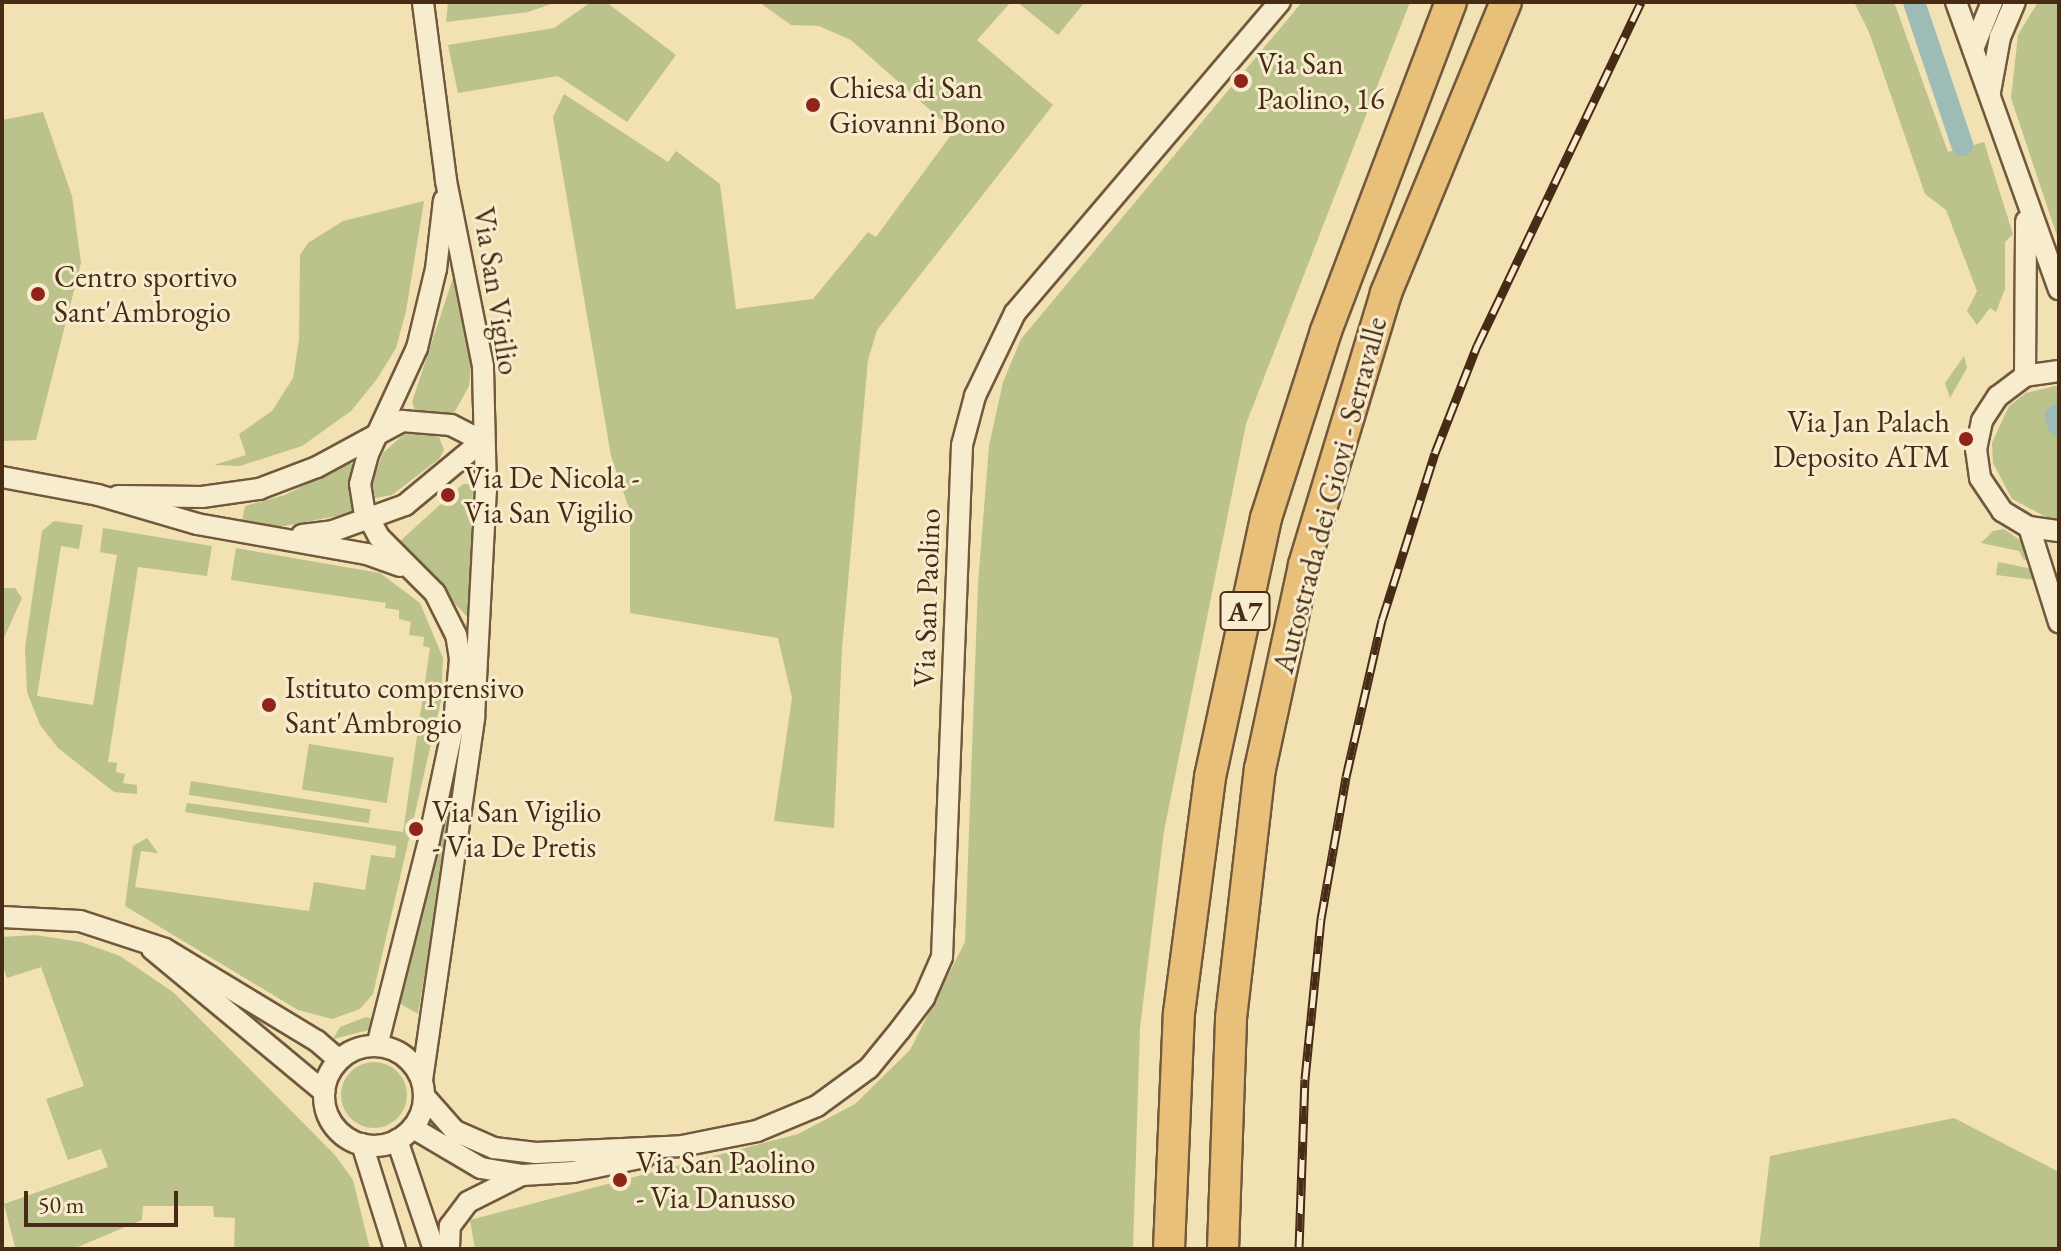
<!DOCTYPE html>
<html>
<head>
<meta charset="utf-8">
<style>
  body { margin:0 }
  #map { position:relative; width:2061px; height:1251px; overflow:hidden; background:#f2e1b3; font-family:"EB Garamond",serif }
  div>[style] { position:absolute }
  .green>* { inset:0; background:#bcc28b; transform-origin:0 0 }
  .round { border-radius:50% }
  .canal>* { height:22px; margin:-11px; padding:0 11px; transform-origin:11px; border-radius:11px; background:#9dbcb5 }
  .roads { filter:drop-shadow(2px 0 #72583c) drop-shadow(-2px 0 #72583c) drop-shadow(0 2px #72583c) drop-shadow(0 -2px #72583c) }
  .minor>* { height:20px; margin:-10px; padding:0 10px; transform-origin:10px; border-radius:10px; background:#f7ecce }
  .minor>.ring { margin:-10px; padding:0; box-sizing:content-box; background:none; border:20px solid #f7ecce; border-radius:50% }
  .highway>* { height:30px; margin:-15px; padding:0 15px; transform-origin:15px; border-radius:15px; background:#e9c07a }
  .rail>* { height:9px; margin-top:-4.5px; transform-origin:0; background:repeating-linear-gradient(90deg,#f7ecce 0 18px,#472b15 0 36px); box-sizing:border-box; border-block:2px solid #472b15 }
  .dots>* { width:22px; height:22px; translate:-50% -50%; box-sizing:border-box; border:4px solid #f7ecce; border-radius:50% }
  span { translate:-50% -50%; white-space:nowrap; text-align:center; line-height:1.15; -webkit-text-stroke:6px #f7ecce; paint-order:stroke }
  .shield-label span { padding:2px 6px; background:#f7ecce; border:2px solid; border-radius:6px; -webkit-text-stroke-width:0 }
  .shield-label { font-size:28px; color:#472b15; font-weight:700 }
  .poi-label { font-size:30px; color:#472b15 }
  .left { translate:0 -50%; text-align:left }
  .right { translate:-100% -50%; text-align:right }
  .street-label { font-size:30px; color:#472b15 }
  .frame { position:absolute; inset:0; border:4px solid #472b15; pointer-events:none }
  .scale { position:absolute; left:24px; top:1191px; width:154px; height:36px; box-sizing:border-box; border:4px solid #472b15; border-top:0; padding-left:10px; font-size:24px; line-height:28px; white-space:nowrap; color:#472b15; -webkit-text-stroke:6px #f7ecce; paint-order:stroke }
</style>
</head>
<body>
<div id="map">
  <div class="green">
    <div style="clip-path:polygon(448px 2px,557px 2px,528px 12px,446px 22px)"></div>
    <div style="clip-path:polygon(591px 2px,606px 2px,676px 55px,627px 122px,558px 76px,458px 93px,448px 45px,554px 28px)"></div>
    <div style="clip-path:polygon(759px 2px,1011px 2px,977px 40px,1053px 105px,877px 330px,868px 360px,842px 649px,834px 828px,774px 821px,792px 698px,778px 638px,630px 613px,630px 511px,611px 456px,553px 117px,564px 94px,668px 162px,676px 151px,720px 184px,736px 309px,813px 299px,868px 232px,876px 237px,954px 131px,851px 40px,819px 26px,791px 25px)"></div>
    <div style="clip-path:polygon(1017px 2px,1085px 2px,1058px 35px)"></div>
    <div style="clip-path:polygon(1302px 2px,1410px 2px,1246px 424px,1164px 831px,1140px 1028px,1133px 1249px,475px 1249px,470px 1220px,798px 1134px,855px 1104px,910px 1050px,965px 942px,978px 584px,989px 446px,1003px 382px,1021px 339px)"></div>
    <div style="clip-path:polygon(1854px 2px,1894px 2px,1948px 152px,1984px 142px,2013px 234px,2005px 242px,2005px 289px,1996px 312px,1990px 308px,1977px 325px,1967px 311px,1977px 291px,1946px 210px,1925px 194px,1869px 32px)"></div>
    <div style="clip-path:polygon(2038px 2px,2059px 2px,2059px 242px,2011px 98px,2018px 35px)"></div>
    <div style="clip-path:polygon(43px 112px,72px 196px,81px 263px,36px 440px,2px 441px,2px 120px)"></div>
    <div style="clip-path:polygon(424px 201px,406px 311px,396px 348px,377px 379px,351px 411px,302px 446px,240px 466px,214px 465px,246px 455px,239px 434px,272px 411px,293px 378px,299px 340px,300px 255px,308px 243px,343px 221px)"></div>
    <div style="clip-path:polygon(457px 266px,472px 356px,469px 386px,453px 415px,415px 410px,412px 402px)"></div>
    <div style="clip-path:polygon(1964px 356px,1967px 368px,1950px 398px,1945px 383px)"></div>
    <div style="clip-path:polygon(2059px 385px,2059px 518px,2048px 518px,2012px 499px,1993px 463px,1992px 443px,2009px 406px,2026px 393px)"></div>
    <div style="clip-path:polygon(422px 432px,439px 437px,444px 450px,439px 459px,392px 495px,375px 498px,372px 482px,383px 453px,403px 435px)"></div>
    <div style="clip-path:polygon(347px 463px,352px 464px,353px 513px,279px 527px,242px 521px,245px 506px,285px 495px)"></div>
    <div style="clip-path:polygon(463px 484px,473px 484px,469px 619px,399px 542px)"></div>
    <div style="clip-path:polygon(54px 521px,83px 525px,79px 549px,61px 546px,37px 696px,93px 705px,117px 555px,100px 552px,103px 528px,212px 546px,207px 576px,138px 567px,108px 762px,117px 763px,116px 772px,125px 774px,123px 783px,137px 785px,137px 794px,114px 792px,58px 748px,40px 725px,27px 692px,25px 648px,42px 531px)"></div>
    <div style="clip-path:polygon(2004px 529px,2020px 540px,2030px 560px,2024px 560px,2019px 551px,1981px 543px,1993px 531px)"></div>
    <div style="clip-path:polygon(236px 548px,380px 573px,420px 603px,443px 658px,441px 701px,373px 994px,360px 1009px,332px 1019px,298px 1010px,125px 906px,133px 846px,147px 838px,158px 853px,141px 851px,135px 887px,309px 911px,314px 882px,365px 890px,371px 855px,395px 858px,396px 846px,185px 812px,187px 803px,403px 832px,430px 648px,423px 646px,424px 637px,409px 635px,411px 622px,399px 619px,399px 610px,385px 608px,386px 603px,231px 580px)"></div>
    <div style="clip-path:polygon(1998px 562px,2033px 569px,2036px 580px,1996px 575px)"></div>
    <div style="clip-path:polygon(2px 588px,15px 588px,22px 598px,2px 642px)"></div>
    <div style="left:309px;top:744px;width:86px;height:46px;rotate:9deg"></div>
    <div style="left:191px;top:781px;width:182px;height:14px;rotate:9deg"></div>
    <div style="clip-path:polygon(446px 819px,450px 824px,418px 1014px,399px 1003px)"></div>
    <div style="clip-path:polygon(35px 935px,81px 942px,120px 956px,173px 992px,335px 1155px,353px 1180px,370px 1249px,234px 1249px,235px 1218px,214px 1217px,213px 1206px,143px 1206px,142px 1220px,73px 1249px,15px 1247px,4px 1204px,108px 1167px,101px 1149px,68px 1160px,46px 1099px,84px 1086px,41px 967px,7px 978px,2px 963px,2px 937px)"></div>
    <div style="clip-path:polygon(366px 1017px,377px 1020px,369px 1030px,333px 1039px,340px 1027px)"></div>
    <div class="round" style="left:341px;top:1062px;width:66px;height:66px"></div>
    <div style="clip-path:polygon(1954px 1118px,2059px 1172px,2059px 1249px,1759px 1249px,1770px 1156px)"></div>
  </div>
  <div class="canal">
    <div style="left:1914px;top:2px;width:151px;rotate:71.4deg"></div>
    <div style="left:2056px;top:416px;width:10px;rotate:73deg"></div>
  </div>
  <div class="roads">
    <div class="minor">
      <div style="left:1956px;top:2px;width:305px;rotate:70.3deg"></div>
      <div style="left:1973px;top:49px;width:51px;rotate:-68deg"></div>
      <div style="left:1990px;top:92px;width:56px;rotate:-79.7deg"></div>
      <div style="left:2000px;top:37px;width:38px;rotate:-67deg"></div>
      <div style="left:2059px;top:371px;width:34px;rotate:172deg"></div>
      <div style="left:2025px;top:376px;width:34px;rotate:143deg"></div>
      <div style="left:1998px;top:396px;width:30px;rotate:123deg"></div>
      <div style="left:1982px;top:421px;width:29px;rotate:102deg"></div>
      <div style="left:1976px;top:449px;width:29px;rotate:82deg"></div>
      <div style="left:1980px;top:478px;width:40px;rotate:56deg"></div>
      <div style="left:2002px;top:511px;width:31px;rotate:31deg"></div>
      <div style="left:2029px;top:527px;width:30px;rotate:8deg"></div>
      <div style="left:2025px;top:376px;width:155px;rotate:-89.6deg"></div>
      <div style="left:2px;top:477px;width:98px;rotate:10.6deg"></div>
      <div style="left:98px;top:495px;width:103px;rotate:16.3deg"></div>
      <div style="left:197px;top:524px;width:173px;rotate:10deg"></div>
      <div style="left:367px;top:554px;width:35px;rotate:20deg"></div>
      <div style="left:118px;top:496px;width:84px;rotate:0.7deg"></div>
      <div style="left:202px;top:497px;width:58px;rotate:-8deg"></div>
      <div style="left:259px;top:489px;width:62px;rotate:-20.8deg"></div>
      <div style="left:317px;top:467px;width:97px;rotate:-28.4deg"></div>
      <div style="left:402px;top:421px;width:49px;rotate:4.7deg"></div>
      <div style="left:451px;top:425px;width:35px;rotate:27deg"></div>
      <div style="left:2029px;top:527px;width:100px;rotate:72.5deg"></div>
      <div style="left:302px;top:535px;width:31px;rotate:-7deg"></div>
      <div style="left:333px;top:531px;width:77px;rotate:-19.9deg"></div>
      <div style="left:405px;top:505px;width:100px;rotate:-39.7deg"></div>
      <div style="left:2px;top:917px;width:78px;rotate:2.9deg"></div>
      <div style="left:80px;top:921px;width:89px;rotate:18.2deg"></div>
      <div style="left:165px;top:949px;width:178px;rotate:31.2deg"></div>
      <div style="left:317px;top:1041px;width:29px;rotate:41deg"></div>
      <div style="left:152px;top:949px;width:224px;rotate:39.7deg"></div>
      <div style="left:377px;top:1046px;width:207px;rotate:-75.8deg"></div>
      <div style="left:428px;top:845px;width:125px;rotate:-78deg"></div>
      <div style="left:454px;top:723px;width:64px;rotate:-84.6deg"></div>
      <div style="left:460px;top:659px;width:24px;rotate:-99deg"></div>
      <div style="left:456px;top:635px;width:47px;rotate:-116.6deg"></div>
      <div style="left:435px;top:593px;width:79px;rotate:-135deg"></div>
      <div style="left:379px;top:537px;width:32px;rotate:-118deg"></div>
      <div style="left:364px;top:509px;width:25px;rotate:-99deg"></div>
      <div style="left:360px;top:484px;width:31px;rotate:-75deg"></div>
      <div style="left:368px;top:454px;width:117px;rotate:-65.2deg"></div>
      <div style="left:417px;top:348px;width:81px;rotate:-76.5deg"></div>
      <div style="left:436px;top:269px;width:69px;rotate:-83.4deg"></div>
      <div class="ring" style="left:324px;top:1046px;width:80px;height:80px"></div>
      <div style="left:422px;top:1080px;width:367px;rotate:-81.8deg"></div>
      <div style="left:474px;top:717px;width:226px;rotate:-87deg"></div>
      <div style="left:486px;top:491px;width:125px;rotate:-91.4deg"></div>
      <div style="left:483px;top:366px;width:190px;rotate:-101.3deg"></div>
      <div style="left:446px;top:180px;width:179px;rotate:-97.4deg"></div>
      <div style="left:425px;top:1097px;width:45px;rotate:48.6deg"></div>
      <div style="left:455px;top:1131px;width:43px;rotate:23.6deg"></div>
      <div style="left:494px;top:1148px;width:42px;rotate:6.8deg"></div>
      <div style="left:536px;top:1153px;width:146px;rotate:-2.7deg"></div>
      <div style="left:682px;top:1146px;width:76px;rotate:-11.3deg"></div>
      <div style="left:757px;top:1131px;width:65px;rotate:-22.6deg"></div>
      <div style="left:817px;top:1106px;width:64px;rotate:-36.2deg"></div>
      <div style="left:869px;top:1068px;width:49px;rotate:-50.8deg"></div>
      <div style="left:900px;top:1030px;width:40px;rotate:-53deg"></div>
      <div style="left:924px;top:998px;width:45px;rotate:-66.3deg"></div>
      <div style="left:942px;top:957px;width:512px;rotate:-87.76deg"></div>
      <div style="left:962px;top:445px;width:51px;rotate:-75.1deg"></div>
      <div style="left:975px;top:396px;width:92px;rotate:-64.3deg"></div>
      <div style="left:1015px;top:313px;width:409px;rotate:-49.6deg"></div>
      <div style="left:413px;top:1128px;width:79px;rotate:30.5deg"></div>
      <div style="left:481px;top:1168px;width:42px;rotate:9.7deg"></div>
      <div style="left:522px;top:1175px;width:51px;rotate:-3.4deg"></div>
      <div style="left:573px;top:1172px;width:73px;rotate:-11.9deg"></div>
      <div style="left:397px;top:1140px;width:115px;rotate:71.3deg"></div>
      <div style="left:362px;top:1144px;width:110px;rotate:72.6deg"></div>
      <div style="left:449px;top:1249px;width:23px;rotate:-88deg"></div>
      <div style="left:450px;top:1226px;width:30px;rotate:-53deg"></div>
      <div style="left:468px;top:1202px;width:60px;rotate:-26.6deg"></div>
    </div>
    <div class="highway">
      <div style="left:1169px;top:1249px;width:236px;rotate:-87.6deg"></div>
      <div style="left:1179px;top:1013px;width:238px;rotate:-82.5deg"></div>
      <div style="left:1210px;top:777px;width:265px;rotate:-77.8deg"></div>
      <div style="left:1266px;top:518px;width:196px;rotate:-72.2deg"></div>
      <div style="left:1326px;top:331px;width:352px;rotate:-69.2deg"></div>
      <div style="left:1223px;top:1249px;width:231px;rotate:-88deg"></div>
      <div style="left:1231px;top:1018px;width:251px;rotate:-83.4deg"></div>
      <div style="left:1260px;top:769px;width:209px;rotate:-77.8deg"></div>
      <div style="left:1304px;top:565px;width:284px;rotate:-73.2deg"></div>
      <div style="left:1386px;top:293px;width:315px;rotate:-67.6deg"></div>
    </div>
  </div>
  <div class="rail">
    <div style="left:1299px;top:1249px;width:170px;rotate:-88deg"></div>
    <div style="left:1305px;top:1079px;width:161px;rotate:-84.3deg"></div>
    <div style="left:1321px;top:919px;width:144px;rotate:-80deg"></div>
    <div style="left:1346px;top:777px;width:161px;rotate:-77.1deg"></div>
    <div style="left:1382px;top:620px;width:175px;rotate:-72.4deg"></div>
    <div style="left:1435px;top:453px;width:115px;rotate:-68.6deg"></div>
    <div style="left:1477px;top:346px;width:381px;rotate:-64.5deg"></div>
  </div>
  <div class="dots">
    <div style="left:1241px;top:81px;background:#8f2418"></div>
    <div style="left:813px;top:105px;background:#8f2418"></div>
    <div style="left:38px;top:294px;background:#8f2418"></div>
    <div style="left:1966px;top:439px;background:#8f2418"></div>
    <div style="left:448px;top:495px;background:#8f2418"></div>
    <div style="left:269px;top:705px;background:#8f2418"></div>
    <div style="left:416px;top:829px;background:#8f2418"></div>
    <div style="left:620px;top:1180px;background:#8f2418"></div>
  </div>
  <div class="shield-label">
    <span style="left:1245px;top:611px">A7</span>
  </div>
  <div class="poi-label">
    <span class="left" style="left:1257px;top:81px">Via San<br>Paolino, 16</span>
    <span class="left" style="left:829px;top:105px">Chiesa di San<br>Giovanni Bono</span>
    <span class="left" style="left:54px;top:294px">Centro sportivo<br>Sant'Ambrogio</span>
    <span class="right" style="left:1950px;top:439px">Via Jan Palach<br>Deposito ATM</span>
    <span class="left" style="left:464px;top:495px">Via De Nicola -<br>Via San Vigilio</span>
    <span class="left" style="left:285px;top:705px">Istituto comprensivo<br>Sant'Ambrogio</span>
    <span class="left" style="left:432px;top:829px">Via San Vigilio<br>- Via De Pretis</span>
    <span class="left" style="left:636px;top:1180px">Via San Paolino<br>- Via Danusso</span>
  </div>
  <div class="street-label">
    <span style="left:496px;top:291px;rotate:81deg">Via San Vigilio</span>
    <span style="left:1330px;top:495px;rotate:-75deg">Autostrada dei Giovi - Serravalle</span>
    <span style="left:927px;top:598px;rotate:-88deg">Via San Paolino</span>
  </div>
  <div class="frame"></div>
  <div class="scale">50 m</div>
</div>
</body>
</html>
